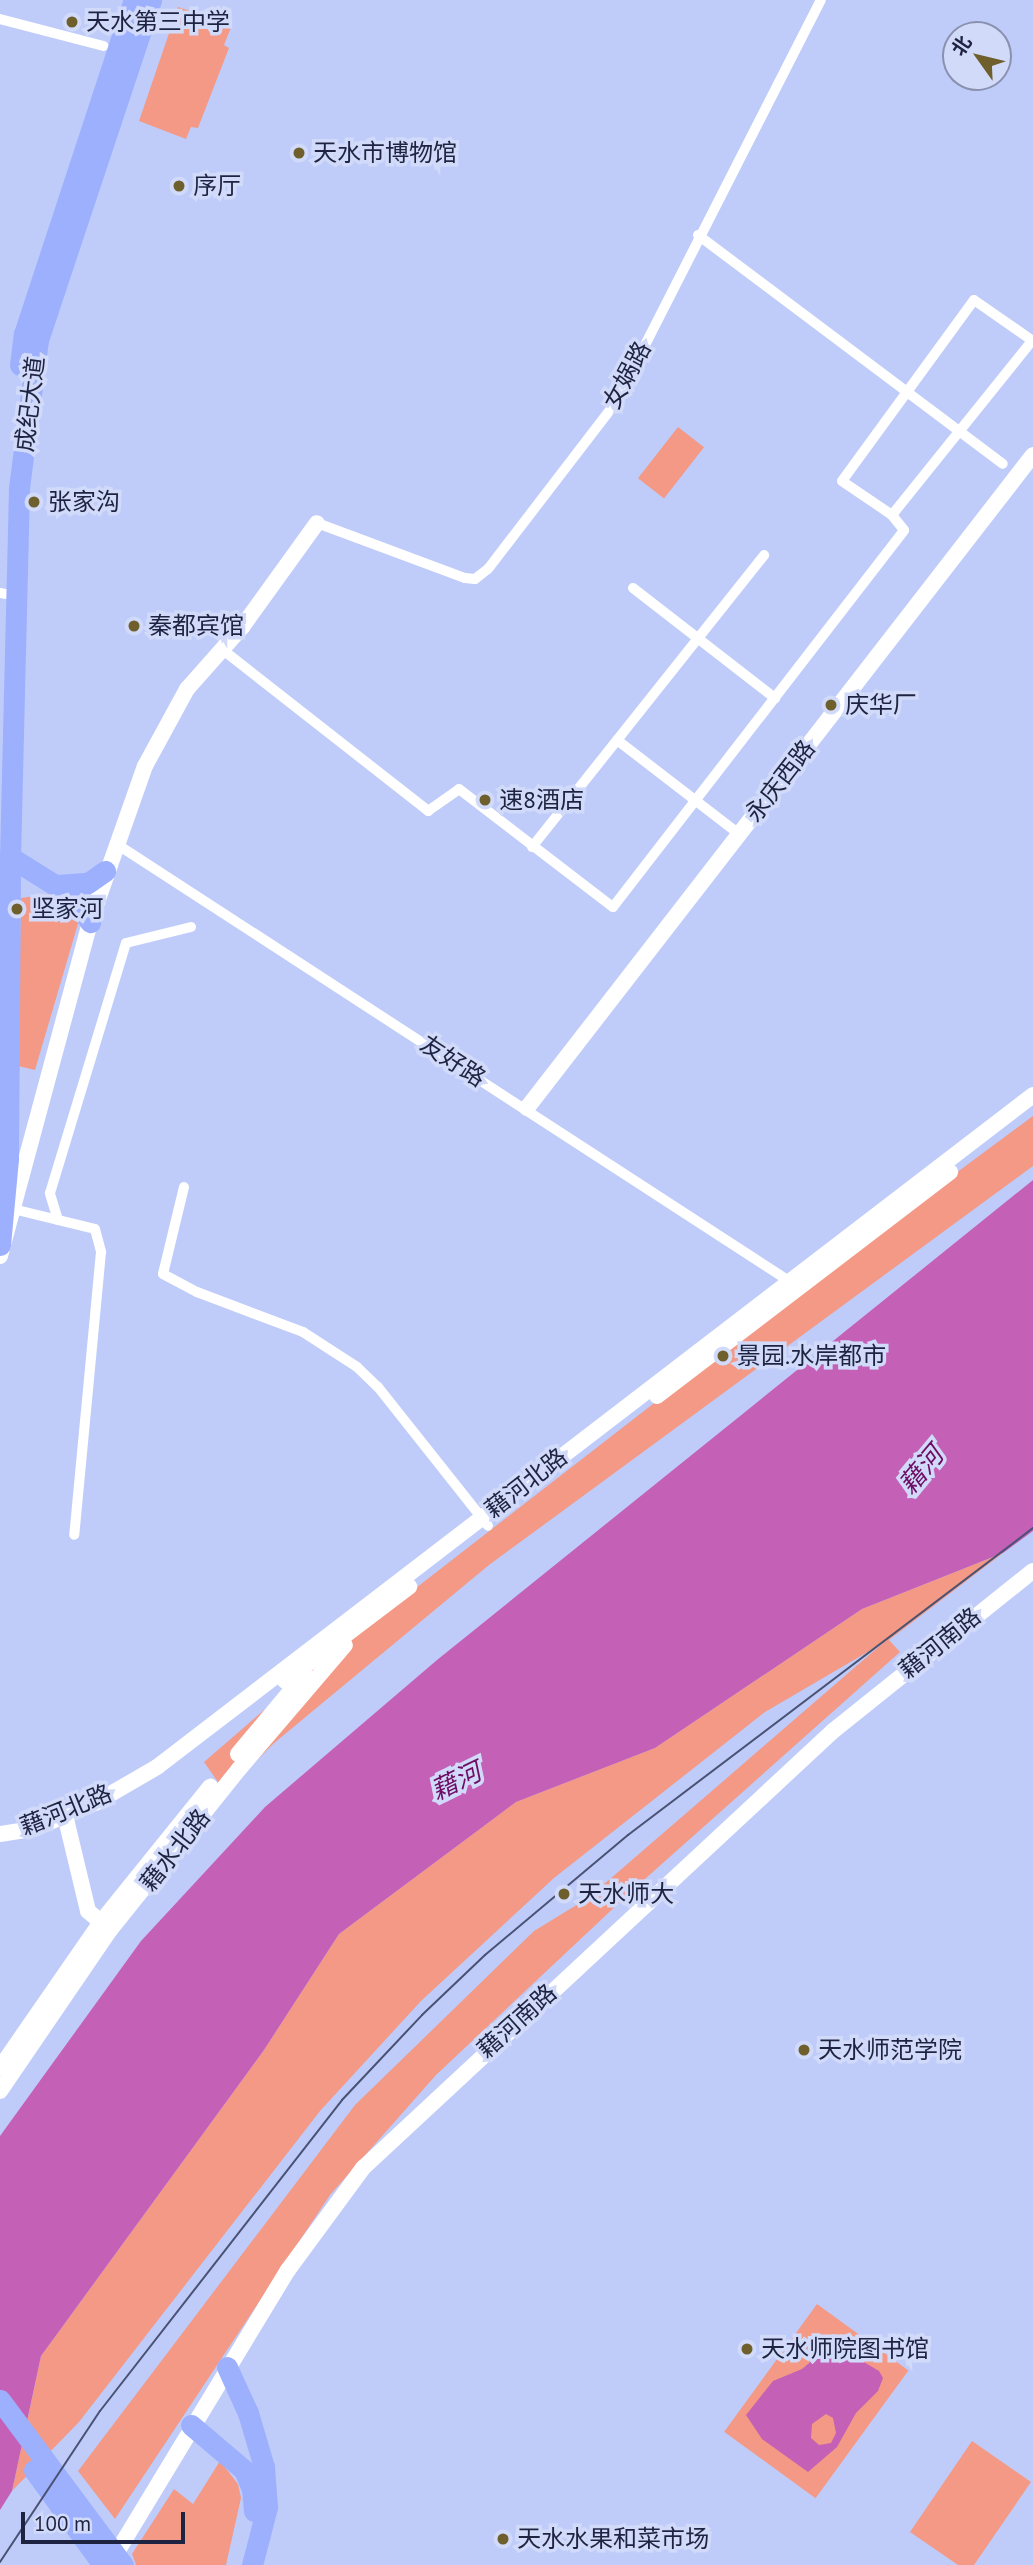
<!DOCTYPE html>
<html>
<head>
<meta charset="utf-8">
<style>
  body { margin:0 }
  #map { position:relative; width:1033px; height:2565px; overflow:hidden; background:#bfccfa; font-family:"PT Sans","Noto Sans SC",sans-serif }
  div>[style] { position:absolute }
  .green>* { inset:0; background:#f39985; transform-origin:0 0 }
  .water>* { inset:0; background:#c560b7 }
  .street>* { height:10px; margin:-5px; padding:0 5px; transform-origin:5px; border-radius:5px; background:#fff }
  .secondary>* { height:16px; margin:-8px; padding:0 8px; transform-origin:8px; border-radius:8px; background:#fff }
  .highway>* { height:21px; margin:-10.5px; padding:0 10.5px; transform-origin:10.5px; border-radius:10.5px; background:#9db0fe }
  .tram>* { height:2px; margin:-1px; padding:0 1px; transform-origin:1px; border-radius:1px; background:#4a5273 }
  .dots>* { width:19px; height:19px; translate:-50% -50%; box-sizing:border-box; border:4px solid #d1daf9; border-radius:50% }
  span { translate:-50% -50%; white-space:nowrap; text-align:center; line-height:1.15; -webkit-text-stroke:7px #d1daf9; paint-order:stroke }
  .poi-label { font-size:24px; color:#1d2340 }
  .left { translate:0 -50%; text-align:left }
  .street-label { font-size:24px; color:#1d2340 }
  .water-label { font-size:26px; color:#6d0d64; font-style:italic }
  .north { position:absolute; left:942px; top:21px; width:70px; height:70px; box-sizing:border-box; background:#d1daf9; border:2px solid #8991af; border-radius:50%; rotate:304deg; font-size:19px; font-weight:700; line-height:28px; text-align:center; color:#1d2340 }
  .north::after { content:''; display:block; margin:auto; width:24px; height:32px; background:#6e5f2c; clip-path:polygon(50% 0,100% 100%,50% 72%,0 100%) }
  .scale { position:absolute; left:21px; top:2512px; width:164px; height:32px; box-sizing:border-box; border:4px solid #1d2340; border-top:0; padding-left:9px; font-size:21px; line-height:24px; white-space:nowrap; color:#1d2340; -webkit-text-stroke:5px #d1daf9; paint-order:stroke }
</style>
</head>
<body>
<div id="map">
  <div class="green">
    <div style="clip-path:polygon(178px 7px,232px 25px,224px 45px,229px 48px,198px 128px,191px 127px,186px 139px,139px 121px)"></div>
    <div style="left:678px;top:427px;width:33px;height:65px;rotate:38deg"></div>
    <div style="clip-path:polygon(50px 894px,68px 899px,80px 917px,35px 1070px,18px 1066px,21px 898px)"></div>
    <div style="clip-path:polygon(1033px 1116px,1033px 1166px,489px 1565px,273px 1744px,225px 1792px,204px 1762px,309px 1671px,832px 1265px)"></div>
    <div style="clip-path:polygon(1003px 1553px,889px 1640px,900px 1652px,636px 1887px,436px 2075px,330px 2195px,115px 2519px,78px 2471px,355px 2105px,534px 1931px,588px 1898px,883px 1643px,765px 1712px,554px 1878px,421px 2001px,320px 2111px,79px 2422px,12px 2491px,41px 2356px,264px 2050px,339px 1934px,516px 1802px,655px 1748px,862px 1609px)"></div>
    <div style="left:817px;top:2304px;width:113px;height:158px;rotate:36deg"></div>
    <div style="clip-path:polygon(972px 2441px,1031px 2482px,974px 2565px,958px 2565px,910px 2532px)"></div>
    <div style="clip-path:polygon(220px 2461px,238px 2484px,241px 2498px,226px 2565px,136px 2565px,132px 2554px,174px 2489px,193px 2504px)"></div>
  </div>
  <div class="water">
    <div style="clip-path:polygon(1033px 1180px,1033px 1531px,1003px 1553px,862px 1609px,655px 1748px,516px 1802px,339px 1934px,264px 2050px,41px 2356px,12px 2491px,0 2510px,0 2136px,141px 1941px,265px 1807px,437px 1660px)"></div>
    <div style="clip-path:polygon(evenodd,840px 2348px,879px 2371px,883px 2378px,878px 2391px,856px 2413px,837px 2447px,808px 2472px,762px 2439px,746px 2415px,773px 2381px,802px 2369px,825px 2350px,840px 2348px,826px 2414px,833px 2418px,836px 2433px,831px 2443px,819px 2445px,811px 2438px,812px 2424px,826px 2414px)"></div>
  </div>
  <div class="street">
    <div style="left:0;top:19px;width:107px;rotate:14.6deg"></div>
    <div style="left:698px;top:235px;width:381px;rotate:36.9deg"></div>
    <div style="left:892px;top:515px;width:60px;rotate:-145.8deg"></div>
    <div style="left:842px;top:481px;width:224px;rotate:-53.9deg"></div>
    <div style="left:974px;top:300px;width:72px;rotate:34.8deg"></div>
    <div style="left:317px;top:523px;width:158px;rotate:20.4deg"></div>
    <div style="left:465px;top:578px;width:10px;rotate:6deg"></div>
    <div style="left:475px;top:579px;width:16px;rotate:-38deg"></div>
    <div style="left:488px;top:569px;width:210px;rotate:-52.5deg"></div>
    <div style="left:616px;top:402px;width:451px;rotate:-63deg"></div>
    <div style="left:633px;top:588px;width:180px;rotate:37.8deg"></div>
    <div style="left:0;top:593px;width:5px;rotate:11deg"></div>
    <div style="left:223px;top:650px;width:261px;rotate:38.1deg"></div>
    <div style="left:428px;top:811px;width:38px;rotate:-35deg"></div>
    <div style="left:459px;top:789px;width:194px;rotate:37.5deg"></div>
    <div style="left:613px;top:907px;width:476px;rotate:-52.3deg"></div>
    <div style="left:904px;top:530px;width:19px;rotate:-129deg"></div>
    <div style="left:892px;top:515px;width:223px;rotate:-51.2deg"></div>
    <div style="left:617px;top:740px;width:154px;rotate:37.6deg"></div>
    <div style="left:115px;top:843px;width:804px;rotate:33.02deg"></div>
    <div style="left:532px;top:847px;width:373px;rotate:-51.5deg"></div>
    <div style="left:184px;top:1187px;width:89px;rotate:103.6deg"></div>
    <div style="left:163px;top:1274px;width:38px;rotate:28deg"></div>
    <div style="left:197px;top:1292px;width:113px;rotate:20.7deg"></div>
    <div style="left:303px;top:1332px;width:64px;rotate:32.9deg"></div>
    <div style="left:357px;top:1367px;width:29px;rotate:44deg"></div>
    <div style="left:378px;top:1387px;width:177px;rotate:51.6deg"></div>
    <div style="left:13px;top:1209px;width:84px;rotate:13.7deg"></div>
    <div style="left:95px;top:1229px;width:24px;rotate:75deg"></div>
    <div style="left:101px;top:1252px;width:284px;rotate:95.4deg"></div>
    <div style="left:58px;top:1220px;width:28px;rotate:-107deg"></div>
    <div style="left:50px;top:1193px;width:261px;rotate:-73.1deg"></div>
    <div style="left:126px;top:943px;width:67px;rotate:-13.8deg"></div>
  </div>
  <div class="secondary">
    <div style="left:527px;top:1108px;width:826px;rotate:-52.23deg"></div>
    <div style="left:0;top:1256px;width:346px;rotate:-74.9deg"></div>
    <div style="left:90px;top:922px;width:165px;rotate:-70.6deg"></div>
    <div style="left:145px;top:766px;width:88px;rotate:-61.4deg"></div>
    <div style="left:187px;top:689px;width:83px;rotate:-48.4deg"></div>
    <div style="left:242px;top:627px;width:128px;rotate:-54.2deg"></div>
    <div style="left:657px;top:1396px;width:369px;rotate:-37.4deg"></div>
    <div style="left:285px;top:1681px;width:156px;rotate:-37.2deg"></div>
    <div style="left:238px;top:1754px;width:104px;rotate:-50.1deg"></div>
    <div style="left:65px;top:1815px;width:99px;rotate:76.5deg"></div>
    <div style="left:88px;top:1911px;width:28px;rotate:41deg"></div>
    <div style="left:0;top:1834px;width:36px;rotate:-9deg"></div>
    <div style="left:36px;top:1828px;width:64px;rotate:-23deg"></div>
    <div style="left:95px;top:1803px;width:72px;rotate:-30.1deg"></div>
    <div style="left:157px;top:1767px;width:1104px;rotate:-37.49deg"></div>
    <div style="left:0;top:2068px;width:178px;rotate:-55.3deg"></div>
    <div style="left:101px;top:1922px;width:174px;rotate:-51.1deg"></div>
    <div style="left:0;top:2091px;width:195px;rotate:-55.7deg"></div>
    <div style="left:110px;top:1930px;width:206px;rotate:-51.3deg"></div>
    <div style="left:239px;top:1769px;width:163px;rotate:-49.5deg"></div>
    <div style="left:111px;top:2562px;width:341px;rotate:-58.8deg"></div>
    <div style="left:288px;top:2270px;width:127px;rotate:-53.7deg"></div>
    <div style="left:363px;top:2168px;width:642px;rotate:-42.92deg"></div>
    <div style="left:833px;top:1731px;width:256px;rotate:-38.7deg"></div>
  </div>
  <div class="highway">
    <div style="left:20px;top:365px;width:31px;rotate:-83deg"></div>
    <div style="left:24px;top:334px;width:352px;rotate:-71.8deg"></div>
    <div style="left:10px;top:857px;width:75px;rotate:32deg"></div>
    <div style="left:74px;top:897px;width:30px;rotate:57deg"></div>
    <div style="left:57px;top:885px;width:31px;rotate:-4deg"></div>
    <div style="left:88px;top:883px;width:21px;rotate:-35deg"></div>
    <div style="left:0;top:1245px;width:86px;rotate:-84.7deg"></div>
    <div style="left:8px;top:1159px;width:302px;rotate:-89.6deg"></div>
    <div style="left:10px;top:857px;width:369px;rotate:-88.6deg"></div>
    <div style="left:19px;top:488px;width:149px;rotate:-82.7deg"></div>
    <div style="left:38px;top:340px;width:358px;rotate:-71.6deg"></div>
    <div style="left:227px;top:2367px;width:51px;rotate:65.5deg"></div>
    <div style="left:248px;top:2413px;width:56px;rotate:73.5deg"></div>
    <div style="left:264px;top:2467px;width:40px;rotate:85.7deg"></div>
    <div style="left:267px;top:2507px;width:60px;rotate:104.5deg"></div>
    <div style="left:0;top:2400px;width:206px;rotate:53.3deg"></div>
    <div style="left:191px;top:2425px;width:70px;rotate:40.3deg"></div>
    <div style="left:244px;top:2470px;width:21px;rotate:67deg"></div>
    <div style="left:252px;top:2489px;width:22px;rotate:85deg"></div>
    <div style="left:34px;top:2470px;width:117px;rotate:54deg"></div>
  </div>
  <div class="tram">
    <div style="left:0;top:2562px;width:181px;rotate:-56.5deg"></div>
    <div style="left:100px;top:2411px;width:394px;rotate:-52.1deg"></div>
    <div style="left:342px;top:2100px;width:117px;rotate:-46.7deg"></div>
    <div style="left:422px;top:2015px;width:87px;rotate:-43.6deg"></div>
    <div style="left:485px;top:1955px;width:187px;rotate:-40deg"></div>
    <div style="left:628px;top:1835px;width:508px;rotate:-37.16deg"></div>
  </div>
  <div class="dots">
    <div style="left:72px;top:22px;background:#6e5f2c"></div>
    <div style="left:299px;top:153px;background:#6e5f2c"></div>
    <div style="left:179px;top:186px;background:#6e5f2c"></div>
    <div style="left:34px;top:502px;background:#6e5f2c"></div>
    <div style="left:134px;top:626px;background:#6e5f2c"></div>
    <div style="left:831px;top:705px;background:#6e5f2c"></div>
    <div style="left:485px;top:800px;background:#6e5f2c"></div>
    <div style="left:17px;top:909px;background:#6e5f2c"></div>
    <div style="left:723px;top:1356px;background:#6e5f2c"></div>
    <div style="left:564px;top:1894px;background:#6e5f2c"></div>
    <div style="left:804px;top:2050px;background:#6e5f2c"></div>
    <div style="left:747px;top:2349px;background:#6e5f2c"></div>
    <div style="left:503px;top:2539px;background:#6e5f2c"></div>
  </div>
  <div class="poi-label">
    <span class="left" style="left:86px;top:22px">天水第三中学</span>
    <span class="left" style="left:313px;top:153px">天水市博物馆</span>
    <span class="left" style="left:193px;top:186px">序厅</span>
    <span class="left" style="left:48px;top:502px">张家沟</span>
    <span class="left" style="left:148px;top:626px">秦都宾馆</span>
    <span class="left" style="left:845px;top:705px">庆华厂</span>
    <span class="left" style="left:499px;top:800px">速8酒店</span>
    <span class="left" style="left:31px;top:909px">坚家河</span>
    <span class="left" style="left:737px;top:1356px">景园.水岸都市</span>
    <span class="left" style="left:578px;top:1894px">天水师大</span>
    <span class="left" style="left:818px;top:2050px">天水师范学院</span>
    <span class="left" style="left:761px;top:2349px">天水师院图书馆</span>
    <span class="left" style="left:517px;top:2539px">天水水果和菜市场</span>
  </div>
  <div class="street-label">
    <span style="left:627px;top:375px;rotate:-62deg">女娲路</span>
    <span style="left:30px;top:404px;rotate:-83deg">成纪大道</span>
    <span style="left:780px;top:781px;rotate:-52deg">永庆西路</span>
    <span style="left:453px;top:1061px;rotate:33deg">友好路</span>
    <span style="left:526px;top:1483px;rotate:-38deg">藉河北路</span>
    <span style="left:940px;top:1643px;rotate:-39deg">藉河南路</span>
    <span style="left:66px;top:1810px;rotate:-22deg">藉河北路</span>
    <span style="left:175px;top:1850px;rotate:-52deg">藉水北路</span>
    <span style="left:517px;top:2021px;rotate:-42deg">藉河南路</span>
  </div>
  <div class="water-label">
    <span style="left:921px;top:1470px;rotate:-50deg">藉河</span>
    <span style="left:456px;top:1781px;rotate:-26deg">藉河</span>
  </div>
  <div class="north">北</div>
  <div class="scale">100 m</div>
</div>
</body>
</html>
